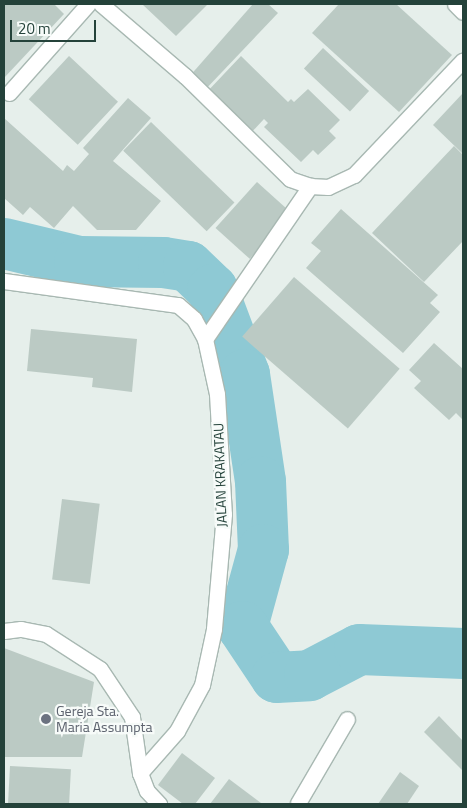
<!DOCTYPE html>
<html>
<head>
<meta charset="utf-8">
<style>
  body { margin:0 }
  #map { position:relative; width:467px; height:808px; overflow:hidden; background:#e6efeb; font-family:"Titillium Web",sans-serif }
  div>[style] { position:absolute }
  .river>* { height:51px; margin:-25.5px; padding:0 25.5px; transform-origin:25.5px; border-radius:25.5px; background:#8ec9d4 }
  .building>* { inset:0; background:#bbcac4; transform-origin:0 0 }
  .roads { filter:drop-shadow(1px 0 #a8b8b2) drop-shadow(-1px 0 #a8b8b2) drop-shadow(0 1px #a8b8b2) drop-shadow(0 -1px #a8b8b2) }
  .service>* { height:15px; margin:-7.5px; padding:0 7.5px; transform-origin:7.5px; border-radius:7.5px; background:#fff }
  .minor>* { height:15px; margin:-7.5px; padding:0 7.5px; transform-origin:7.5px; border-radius:7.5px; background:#fff }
  .tertiary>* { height:15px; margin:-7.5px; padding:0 7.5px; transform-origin:7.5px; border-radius:7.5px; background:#fff }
  .dots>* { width:14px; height:14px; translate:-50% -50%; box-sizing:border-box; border:2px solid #f7fbf9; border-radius:50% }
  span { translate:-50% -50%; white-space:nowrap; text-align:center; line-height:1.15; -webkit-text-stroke:4.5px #f7fbf9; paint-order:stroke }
  .street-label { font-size:14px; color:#24423a }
  .worship-label { font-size:14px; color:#5b616d }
  .left { translate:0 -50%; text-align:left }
  .frame { position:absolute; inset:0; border:5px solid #24423a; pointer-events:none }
  .scale { position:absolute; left:10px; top:20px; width:86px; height:22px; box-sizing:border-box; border:2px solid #24423a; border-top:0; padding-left:6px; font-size:15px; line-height:18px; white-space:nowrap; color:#24423a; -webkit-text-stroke:4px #f7fbf9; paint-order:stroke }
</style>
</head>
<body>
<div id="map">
  <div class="river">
    <div style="left:4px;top:243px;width:77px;rotate:13.5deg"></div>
    <div style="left:79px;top:261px;width:84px;rotate:0.7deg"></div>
    <div style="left:163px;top:262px;width:25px;rotate:9deg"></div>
    <div style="left:188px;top:266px;width:33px;rotate:44deg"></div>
    <div style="left:212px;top:289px;width:91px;rotate:69.4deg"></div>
    <div style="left:244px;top:374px;width:108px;rotate:81.5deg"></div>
    <div style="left:260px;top:481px;width:68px;rotate:87.5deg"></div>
    <div style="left:263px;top:549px;width:80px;rotate:105.3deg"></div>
    <div style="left:242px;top:626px;width:61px;rotate:56.3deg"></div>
    <div style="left:276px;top:677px;width:33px;rotate:-3deg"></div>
    <div style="left:309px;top:675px;width:56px;rotate:-27.5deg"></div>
    <div style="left:359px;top:649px;width:104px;rotate:2.2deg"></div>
  </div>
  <div class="building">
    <div style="clip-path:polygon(4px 4px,54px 4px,64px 14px,4px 78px)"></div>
    <div style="clip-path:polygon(142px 4px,208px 4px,176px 36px)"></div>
    <div style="clip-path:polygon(253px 4px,268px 4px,278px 13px,203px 92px,188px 78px)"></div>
    <div style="clip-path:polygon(339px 4px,396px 4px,452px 55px,399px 112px,312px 33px)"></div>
    <div style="left:323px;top:48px;width:63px;height:28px;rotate:43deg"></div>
    <div style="left:69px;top:56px;width:67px;height:59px;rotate:43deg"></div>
    <div style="clip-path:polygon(241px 56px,288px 102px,291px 99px,294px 102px,308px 89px,340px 120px,329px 131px,336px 138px,318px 155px,313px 150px,301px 162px,264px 127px,268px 123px,264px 119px,248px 136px,205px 94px)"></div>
    <div style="clip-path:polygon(463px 93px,463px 154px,433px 125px)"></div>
    <div style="clip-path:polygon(128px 98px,151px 118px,113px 161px,161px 201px,136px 230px,97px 230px,73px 206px,54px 228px,30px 207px,23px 215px,4px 198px,4px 118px,63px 171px,67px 165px,74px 171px,89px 154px,83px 148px)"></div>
    <div style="left:151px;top:122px;width:116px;height:40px;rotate:44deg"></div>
    <div style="clip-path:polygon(454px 146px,463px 155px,463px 241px,424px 282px,372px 233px)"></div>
    <div style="left:257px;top:182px;width:46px;height:62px;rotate:42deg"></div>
    <div style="clip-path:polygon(341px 209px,438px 295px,430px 303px,440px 312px,403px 353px,306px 268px,321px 251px,311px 243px)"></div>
    <div style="left:294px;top:277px;width:140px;height:79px;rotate:41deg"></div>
    <div style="clip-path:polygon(31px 329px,137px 339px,132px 392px,92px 387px,93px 378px,27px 371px)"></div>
    <div style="clip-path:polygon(434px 343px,463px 369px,463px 420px,456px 413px,449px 420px,414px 388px,421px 381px,409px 370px)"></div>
    <div style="left:62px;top:499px;width:38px;height:81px;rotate:7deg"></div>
    <div style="clip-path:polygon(4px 648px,94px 682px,82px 757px,4px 757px)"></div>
    <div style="clip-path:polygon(439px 716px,463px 741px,463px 771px,424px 732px)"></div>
    <div style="clip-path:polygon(182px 753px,215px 778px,195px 804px,183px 804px,158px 785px)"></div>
    <div style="left:10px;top:766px;width:61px;height:38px;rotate:3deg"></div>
    <div style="clip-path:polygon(400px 772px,419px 786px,407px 804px,378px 804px)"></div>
    <div style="clip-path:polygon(229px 779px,261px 803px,260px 804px,210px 804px)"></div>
  </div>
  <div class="roads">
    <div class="service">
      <div style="left:9px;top:93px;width:119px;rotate:-48.4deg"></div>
      <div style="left:4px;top:631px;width:17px;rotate:-7deg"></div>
      <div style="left:21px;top:629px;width:25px;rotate:11deg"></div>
      <div style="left:46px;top:634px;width:64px;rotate:32.9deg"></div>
      <div style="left:100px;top:669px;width:58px;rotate:56.3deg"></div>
      <div style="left:132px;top:717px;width:57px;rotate:81.9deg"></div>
    </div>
    <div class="minor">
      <div style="left:101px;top:4px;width:111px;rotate:40.6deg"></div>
      <div style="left:185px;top:76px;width:147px;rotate:44.4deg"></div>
      <div style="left:290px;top:179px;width:21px;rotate:19deg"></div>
      <div style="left:310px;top:186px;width:18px;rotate:3deg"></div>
      <div style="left:328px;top:187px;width:29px;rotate:-25deg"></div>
      <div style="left:354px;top:175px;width:158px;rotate:-46.5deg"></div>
      <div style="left:4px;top:281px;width:176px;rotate:7.9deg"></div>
      <div style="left:178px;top:305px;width:21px;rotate:41deg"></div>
      <div style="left:194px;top:319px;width:23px;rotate:61deg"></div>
      <div style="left:205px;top:339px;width:56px;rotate:77.7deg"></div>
      <div style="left:217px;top:394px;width:120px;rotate:86.7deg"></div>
      <div style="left:224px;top:514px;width:115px;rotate:95deg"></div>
      <div style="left:214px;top:629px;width:57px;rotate:102.1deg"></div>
      <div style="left:202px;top:685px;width:52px;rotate:118.5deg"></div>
      <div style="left:177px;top:731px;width:56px;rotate:131.4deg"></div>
      <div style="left:140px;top:773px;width:19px;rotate:69deg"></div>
      <div style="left:147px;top:791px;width:18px;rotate:47deg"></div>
      <div style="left:205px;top:339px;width:186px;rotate:-55.5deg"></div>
      <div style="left:298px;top:803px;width:97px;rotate:-59.7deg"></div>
    </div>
    <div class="tertiary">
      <div style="left:455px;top:4px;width:11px;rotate:45deg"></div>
    </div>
  </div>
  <div class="dots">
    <div style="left:46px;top:719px;background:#6b7280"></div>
  </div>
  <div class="street-label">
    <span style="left:220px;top:475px;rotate:-92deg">JALAN KRAKATAU</span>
  </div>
  <div class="worship-label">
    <span class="left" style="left:56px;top:719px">Gereja Sta.<br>Maria Assumpta</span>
  </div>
  <div class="frame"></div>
  <div class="scale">20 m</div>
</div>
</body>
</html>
